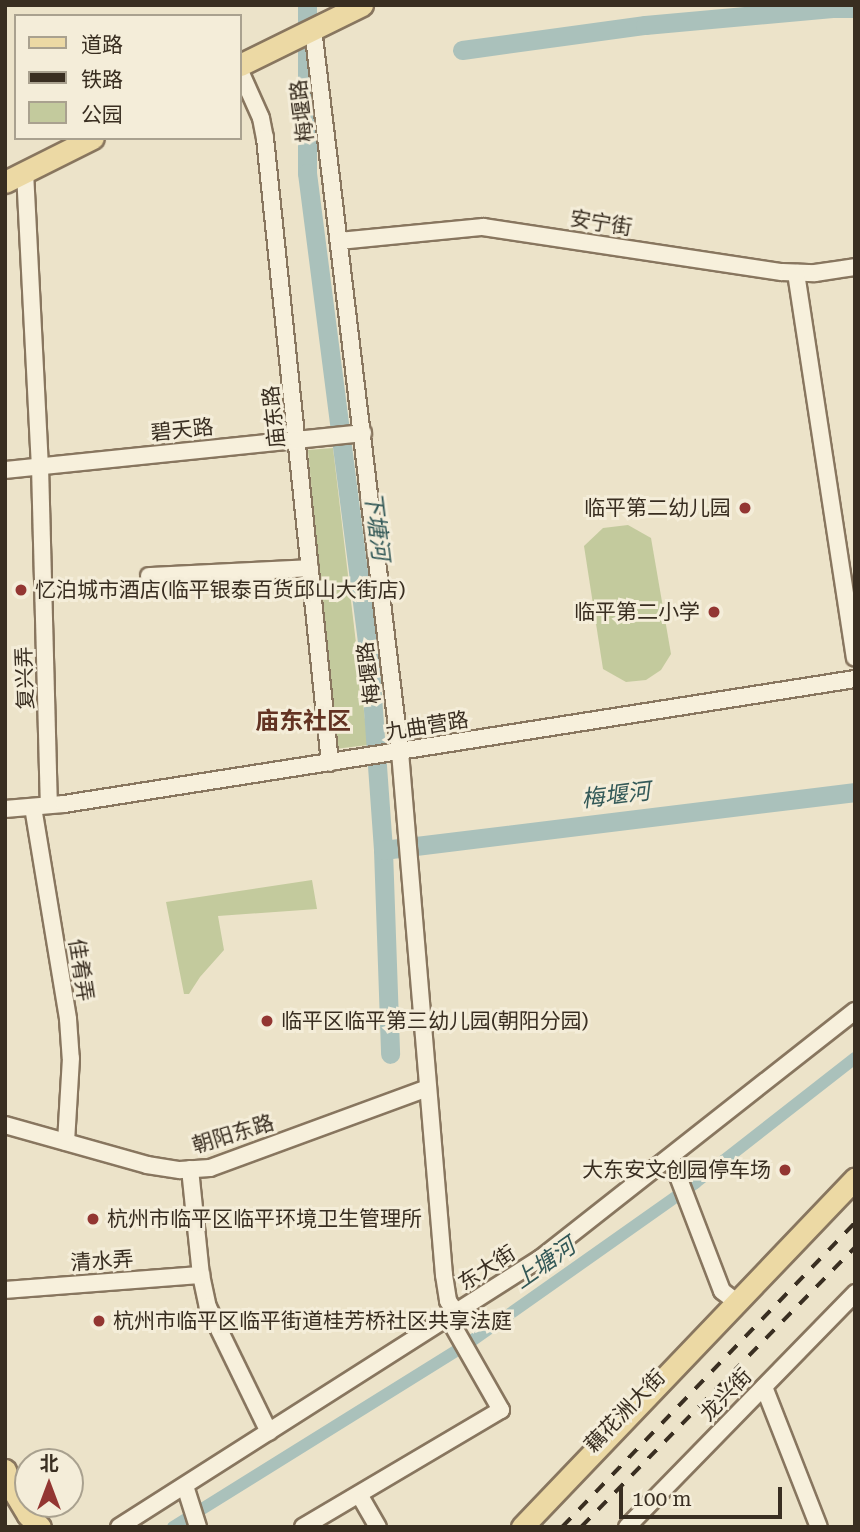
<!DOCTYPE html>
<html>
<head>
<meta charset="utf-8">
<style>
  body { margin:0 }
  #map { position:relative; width:860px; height:1532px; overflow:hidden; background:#ece3c9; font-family:"Roboto Serif","Noto Sans SC",serif }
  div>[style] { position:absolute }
  .green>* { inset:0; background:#c3ca9d }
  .canal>* { height:12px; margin:-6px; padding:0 6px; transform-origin:6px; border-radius:6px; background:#aac1bb }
  .river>* { height:19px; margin:-9.5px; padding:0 9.5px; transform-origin:9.5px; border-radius:9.5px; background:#aac1bb }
  .roads { filter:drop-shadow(2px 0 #88765f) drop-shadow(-2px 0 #88765f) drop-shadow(0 2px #88765f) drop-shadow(0 -2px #88765f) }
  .minor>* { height:16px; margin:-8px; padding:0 8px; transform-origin:8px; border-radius:8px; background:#f7f0dc }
  .major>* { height:21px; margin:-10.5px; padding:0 10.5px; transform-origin:10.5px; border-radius:10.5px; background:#ecd9a4 }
  .rail>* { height:3.5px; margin-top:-1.75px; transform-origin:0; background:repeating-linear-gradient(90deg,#392e21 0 12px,transparent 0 24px) }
  .dots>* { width:19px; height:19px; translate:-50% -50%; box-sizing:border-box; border:4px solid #f4edd9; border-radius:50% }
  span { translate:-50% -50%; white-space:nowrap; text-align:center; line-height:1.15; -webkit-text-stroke:6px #f4edd9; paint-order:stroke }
  .street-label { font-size:21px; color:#392e21 }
  .poi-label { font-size:21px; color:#392e21 }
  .right { translate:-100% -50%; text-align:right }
  .left { translate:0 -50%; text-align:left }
  .water-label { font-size:23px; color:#325857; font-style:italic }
  .quarter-label { font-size:24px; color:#633323; font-weight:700 }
  .frame { position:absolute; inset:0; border:7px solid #392e21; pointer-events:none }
  .legend { position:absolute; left:14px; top:14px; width:228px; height:126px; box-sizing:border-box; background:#f4edd9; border:2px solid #a9a18f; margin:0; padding:9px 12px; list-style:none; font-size:21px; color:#392e21 }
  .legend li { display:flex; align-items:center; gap:14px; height:35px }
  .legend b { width:35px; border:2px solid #a9a18f }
  .north { position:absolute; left:14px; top:1448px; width:70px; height:70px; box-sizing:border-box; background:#f4edd9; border:2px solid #a9a18f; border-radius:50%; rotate:0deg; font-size:19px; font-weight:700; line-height:28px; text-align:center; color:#392e21 }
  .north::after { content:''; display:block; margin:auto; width:24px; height:32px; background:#933632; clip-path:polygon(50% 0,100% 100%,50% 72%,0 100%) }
  .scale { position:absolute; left:619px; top:1487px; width:163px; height:32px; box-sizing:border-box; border:4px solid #392e21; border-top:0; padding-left:9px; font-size:21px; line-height:24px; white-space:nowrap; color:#392e21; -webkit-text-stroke:5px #f4edd9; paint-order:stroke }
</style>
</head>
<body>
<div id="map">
  <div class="green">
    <div style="clip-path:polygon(333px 448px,368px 745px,335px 749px,308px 450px)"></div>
    <div style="clip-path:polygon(628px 525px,651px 538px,671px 654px,661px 670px,646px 680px,626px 682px,603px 669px,584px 546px,603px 528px)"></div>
    <div style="clip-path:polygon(312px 880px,317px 909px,218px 916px,224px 950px,200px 977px,189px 994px,184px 994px,166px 902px)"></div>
  </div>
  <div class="canal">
    <div style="left:173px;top:1527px;width:350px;rotate:-31.9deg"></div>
    <div style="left:470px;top:1342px;width:276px;rotate:-35.2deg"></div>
    <div style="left:695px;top:1183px;width:203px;rotate:-38deg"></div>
  </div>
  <div class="river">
    <div style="left:307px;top:5px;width:168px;rotate:90deg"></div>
    <div style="left:307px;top:173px;width:499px;rotate:82.7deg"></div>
    <div style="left:370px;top:668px;width:182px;rotate:85.9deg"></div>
    <div style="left:383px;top:850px;width:204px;rotate:88deg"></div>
    <div style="left:462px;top:50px;width:185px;rotate:-7.8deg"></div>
    <div style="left:645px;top:25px;width:188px;rotate:-5.2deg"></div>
    <div style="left:832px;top:8px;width:23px"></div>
    <div style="left:383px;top:850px;width:476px;rotate:-7deg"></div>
  </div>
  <div class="roads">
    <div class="minor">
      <div style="left:313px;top:29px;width:728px;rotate:83.14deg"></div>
      <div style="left:400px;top:752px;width:525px;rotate:85.19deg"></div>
      <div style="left:444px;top:1275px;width:26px;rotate:81deg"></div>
      <div style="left:448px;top:1301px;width:14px;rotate:54deg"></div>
      <div style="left:240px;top:71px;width:51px;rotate:65.9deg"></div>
      <div style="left:261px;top:118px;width:20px;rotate:79deg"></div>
      <div style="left:265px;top:138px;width:628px;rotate:84.06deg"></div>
      <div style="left:25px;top:172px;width:294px;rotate:87.1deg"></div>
      <div style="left:40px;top:466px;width:339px;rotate:88.5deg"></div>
      <div style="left:339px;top:241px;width:145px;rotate:-5.6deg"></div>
      <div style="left:483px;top:227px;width:302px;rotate:8.6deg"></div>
      <div style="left:782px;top:272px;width:33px;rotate:2deg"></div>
      <div style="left:815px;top:273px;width:40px;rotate:-8.5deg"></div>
      <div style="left:796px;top:273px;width:389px;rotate:81.3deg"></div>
      <div style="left:5px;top:470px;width:360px;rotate:-5.9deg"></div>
      <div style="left:149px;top:576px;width:161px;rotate:-2.8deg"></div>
      <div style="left:33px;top:807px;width:215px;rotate:80.6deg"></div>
      <div style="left:68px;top:1019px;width:39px;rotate:86deg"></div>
      <div style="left:71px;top:1058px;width:84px;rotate:93.4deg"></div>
      <div style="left:5px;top:809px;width:59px;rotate:-4.8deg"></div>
      <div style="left:64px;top:804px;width:801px;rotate:-8.98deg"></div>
      <div style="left:5px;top:1125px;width:148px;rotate:15.7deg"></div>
      <div style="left:147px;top:1165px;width:33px;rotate:9deg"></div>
      <div style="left:180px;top:1170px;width:30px;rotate:-4deg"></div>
      <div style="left:210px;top:1168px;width:232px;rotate:-20.2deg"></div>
      <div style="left:671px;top:1158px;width:142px;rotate:69deg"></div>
      <div style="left:722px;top:1291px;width:20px;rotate:37deg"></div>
      <div style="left:190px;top:1169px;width:107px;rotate:84.1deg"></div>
      <div style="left:201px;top:1275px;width:33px;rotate:78deg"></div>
      <div style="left:208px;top:1307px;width:139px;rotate:64deg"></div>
      <div style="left:5px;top:1290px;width:197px;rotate:-4.4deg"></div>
      <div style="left:764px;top:1387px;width:150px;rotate:68.6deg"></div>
      <div style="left:185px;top:1486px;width:43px;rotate:72.4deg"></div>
      <div style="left:360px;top:1496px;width:36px;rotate:60deg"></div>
      <div style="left:119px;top:1527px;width:500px;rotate:-32.52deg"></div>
      <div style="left:541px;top:1258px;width:400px;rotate:-38.2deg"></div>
      <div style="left:303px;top:1527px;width:230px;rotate:-30.6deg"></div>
      <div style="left:501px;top:1410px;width:107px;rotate:-119.7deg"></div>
      <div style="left:627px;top:1527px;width:327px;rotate:-45.7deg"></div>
    </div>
    <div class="major">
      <div style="left:240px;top:65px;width:136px;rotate:-26.2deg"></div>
      <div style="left:5px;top:182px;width:98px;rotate:-26.6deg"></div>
      <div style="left:5px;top:1470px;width:16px;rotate:72deg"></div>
      <div style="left:10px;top:1485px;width:35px;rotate:59deg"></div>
      <div style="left:28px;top:1515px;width:17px;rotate:45deg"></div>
      <div style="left:522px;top:1527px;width:482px;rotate:-46.3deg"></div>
    </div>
  </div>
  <div class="rail">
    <div style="left:562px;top:1527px;width:423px;rotate:-46.1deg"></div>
    <div style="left:581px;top:1527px;width:392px;rotate:-45.6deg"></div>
  </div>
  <div class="dots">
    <div style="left:745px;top:508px;background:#933632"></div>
    <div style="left:21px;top:590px;background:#933632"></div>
    <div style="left:714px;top:612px;background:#933632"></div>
    <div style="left:267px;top:1021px;background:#933632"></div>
    <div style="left:785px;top:1170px;background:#933632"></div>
    <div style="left:93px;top:1219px;background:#933632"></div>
    <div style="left:99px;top:1321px;background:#933632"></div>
  </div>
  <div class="street-label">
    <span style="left:302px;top:111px;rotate:-97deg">梅堰路</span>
    <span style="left:601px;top:223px;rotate:9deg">安宁街</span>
    <span style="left:274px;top:417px;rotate:-96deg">庙东路</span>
    <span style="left:182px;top:430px;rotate:-6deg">碧天路</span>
    <span style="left:369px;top:673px;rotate:-97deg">梅堰路</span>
    <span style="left:25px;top:678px;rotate:-92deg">复兴弄</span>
    <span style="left:427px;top:726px;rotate:-9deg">九曲营路</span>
    <span style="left:81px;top:970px;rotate:81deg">佳肴弄</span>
    <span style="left:233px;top:1134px;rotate:-17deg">朝阳东路</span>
    <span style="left:102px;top:1261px;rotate:-4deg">清水弄</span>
    <span style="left:487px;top:1268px;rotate:-33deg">东大街</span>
    <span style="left:726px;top:1395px;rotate:-46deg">龙兴街</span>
    <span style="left:625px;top:1411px;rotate:-46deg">藕花洲大街</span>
  </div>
  <div class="poi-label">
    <span class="right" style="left:731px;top:508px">临平第二幼儿园</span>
    <span class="left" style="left:35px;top:590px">忆泊城市酒店(临平银泰百货邱山大街店)</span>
    <span class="right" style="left:700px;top:612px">临平第二小学</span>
    <span class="left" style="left:281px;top:1021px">临平区临平第三幼儿园(朝阳分园)</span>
    <span class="right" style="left:771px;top:1170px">大东安文创园停车场</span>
    <span class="left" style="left:107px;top:1219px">杭州市临平区临平环境卫生管理所</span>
    <span class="left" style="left:113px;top:1321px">杭州市临平区临平街道桂芳桥社区共享法庭</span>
  </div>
  <div class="water-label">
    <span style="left:376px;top:526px;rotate:83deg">下塘河</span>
    <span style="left:616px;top:796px;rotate:-7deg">梅堰河</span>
    <span style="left:545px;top:1264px;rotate:-35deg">上塘河</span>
  </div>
  <div class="quarter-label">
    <span style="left:303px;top:722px">庙东社区</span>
  </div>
  <div class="frame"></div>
  <ul class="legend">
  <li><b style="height:9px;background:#ecd9a4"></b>道路</li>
  <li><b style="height:9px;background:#392e21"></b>铁路</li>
  <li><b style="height:19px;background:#c3ca9d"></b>公园</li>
  </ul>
  <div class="north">北</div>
  <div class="scale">100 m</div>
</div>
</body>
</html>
